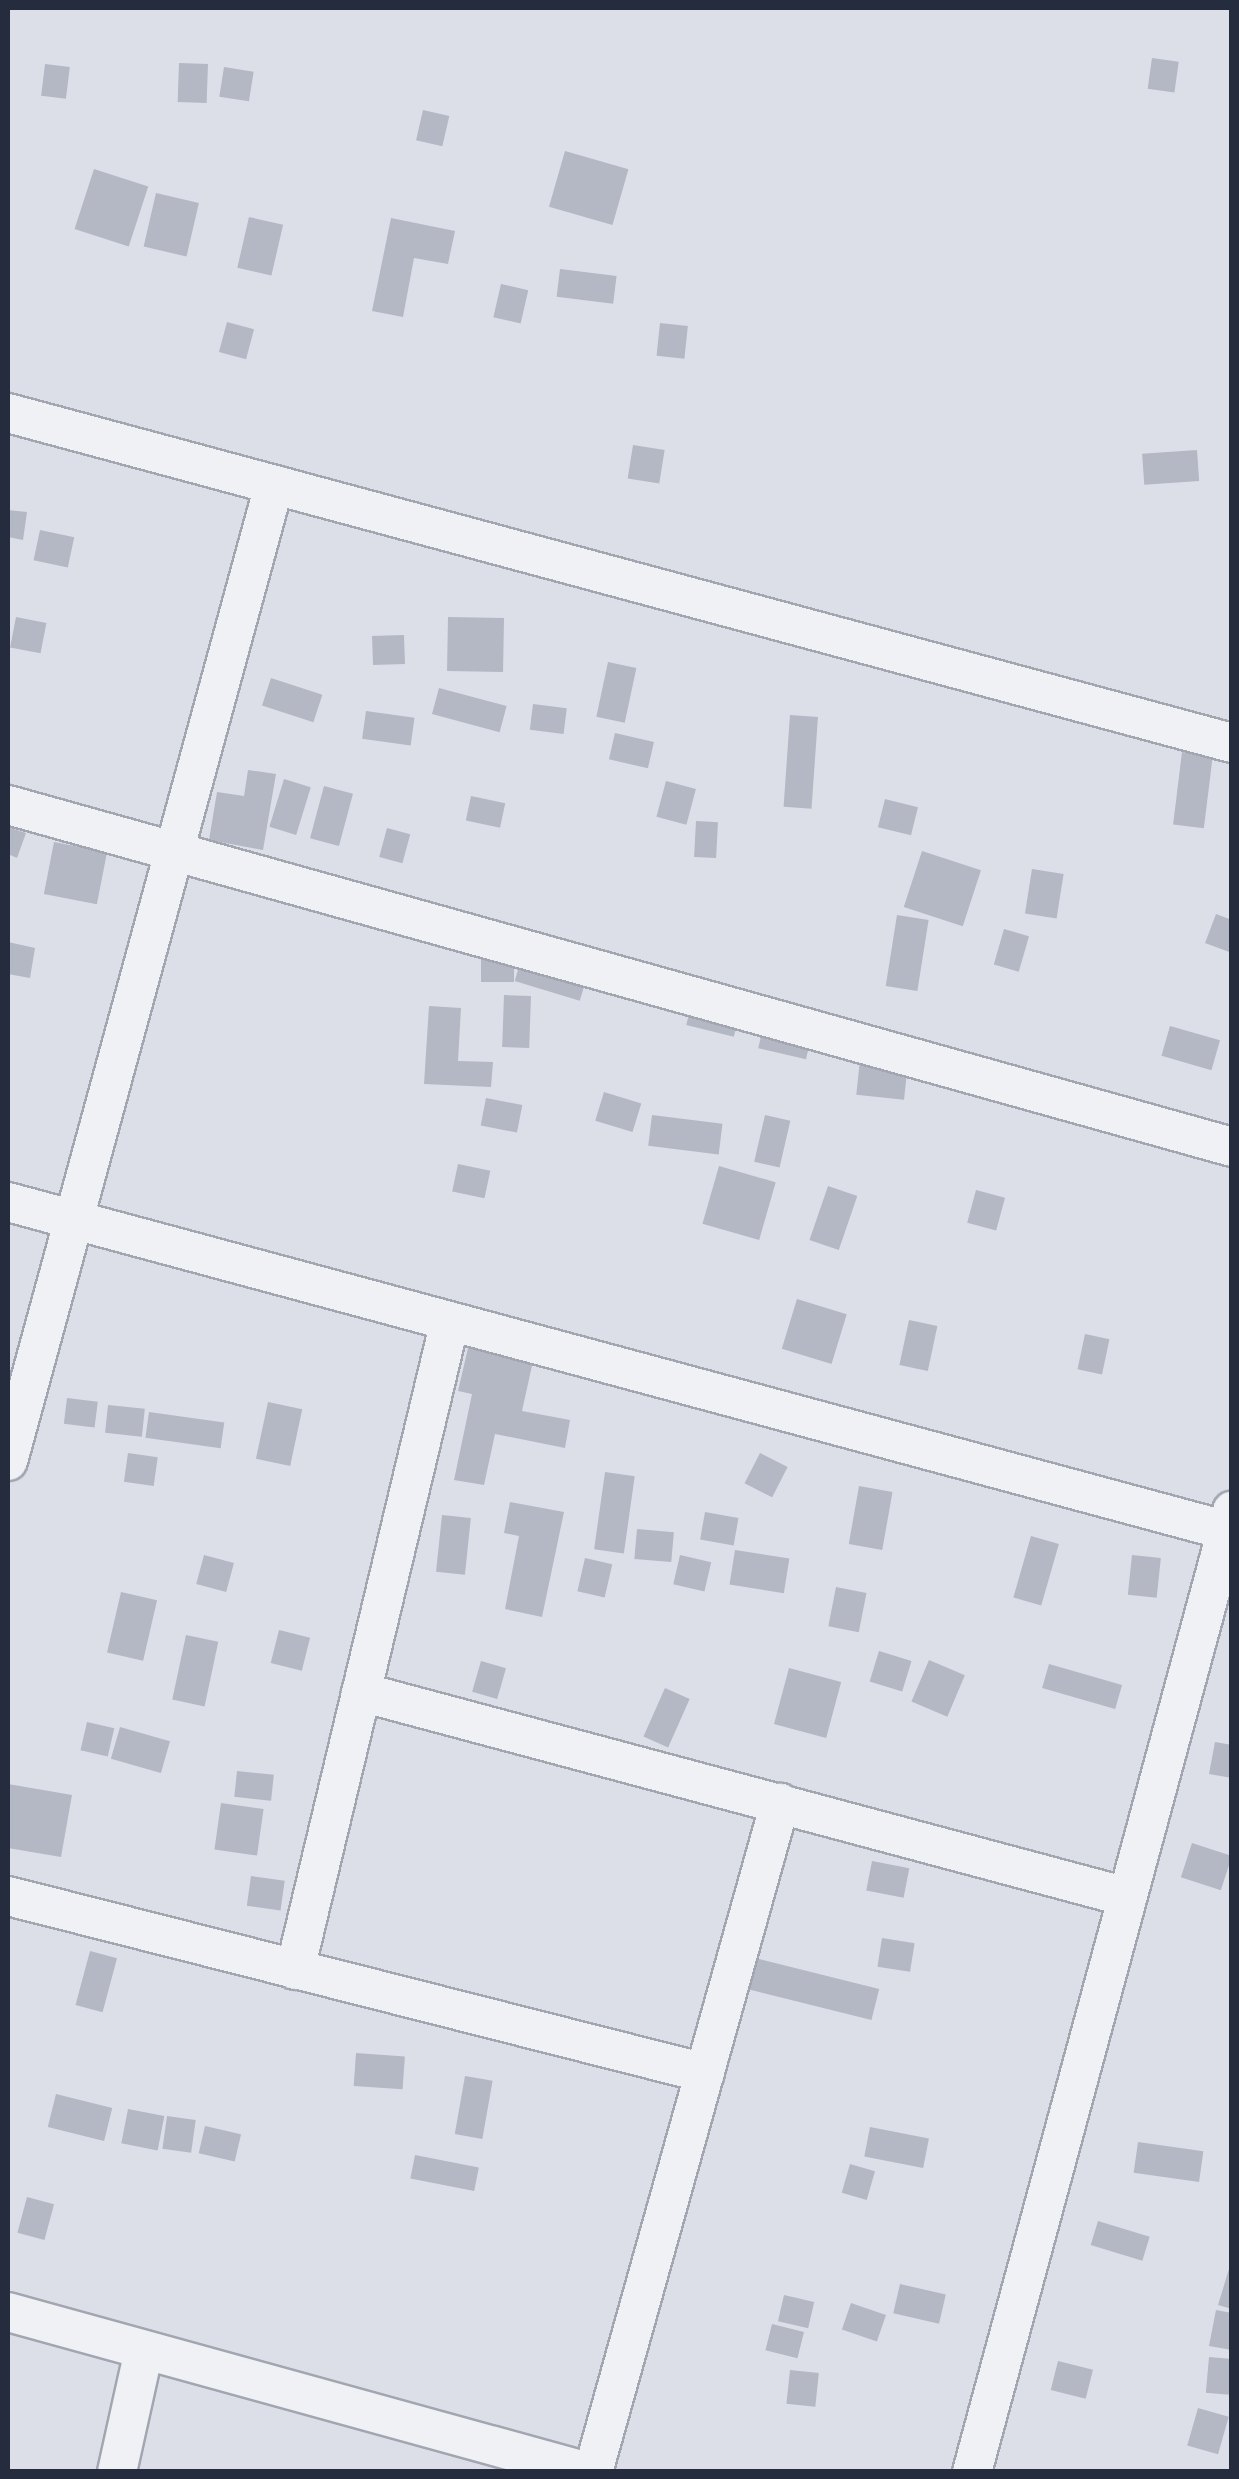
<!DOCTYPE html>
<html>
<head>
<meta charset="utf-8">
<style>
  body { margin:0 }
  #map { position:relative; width:1239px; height:2479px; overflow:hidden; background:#dcdfe7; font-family:Karla,sans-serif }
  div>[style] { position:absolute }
  .building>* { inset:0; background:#b3b8c4; transform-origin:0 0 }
  .roads { filter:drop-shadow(2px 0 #a1a6b1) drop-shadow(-2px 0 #a1a6b1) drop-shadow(0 2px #a1a6b1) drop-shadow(0 -2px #a1a6b1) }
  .minor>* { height:38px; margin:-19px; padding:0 19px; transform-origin:19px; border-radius:19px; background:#eff1f5 }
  span { translate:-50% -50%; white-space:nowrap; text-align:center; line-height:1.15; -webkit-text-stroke:8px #eceff5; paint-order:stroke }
  .frame { position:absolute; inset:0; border:10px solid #252c3e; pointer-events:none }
</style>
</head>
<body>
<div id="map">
  <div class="building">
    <div style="left:1152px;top:58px;width:27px;height:31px;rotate:8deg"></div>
    <div style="left:179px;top:63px;width:29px;height:39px;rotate:2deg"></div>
    <div style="left:45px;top:64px;width:25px;height:32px;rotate:7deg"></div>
    <div style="left:224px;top:67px;width:30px;height:30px;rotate:9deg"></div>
    <div style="left:423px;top:110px;width:27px;height:31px;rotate:13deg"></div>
    <div style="left:565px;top:151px;width:66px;height:58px;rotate:16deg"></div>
    <div style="left:94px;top:169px;width:57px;height:63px;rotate:18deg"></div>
    <div style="left:156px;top:193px;width:44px;height:55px;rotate:13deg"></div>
    <div style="left:249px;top:217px;width:35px;height:52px;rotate:13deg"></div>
    <div style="clip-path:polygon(391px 218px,455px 231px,448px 264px,414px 258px,403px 317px,372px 311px)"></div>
    <div style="left:560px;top:269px;width:57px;height:28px;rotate:7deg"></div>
    <div style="left:501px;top:284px;width:28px;height:34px;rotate:13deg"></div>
    <div style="left:227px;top:322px;width:28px;height:31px;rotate:15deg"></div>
    <div style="left:660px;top:323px;width:28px;height:33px;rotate:6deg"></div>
    <div style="left:633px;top:445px;width:32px;height:34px;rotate:9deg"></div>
    <div style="left:1197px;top:450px;width:31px;height:55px;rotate:86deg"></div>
    <div style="clip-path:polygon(8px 510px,27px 512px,23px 540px,8px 537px)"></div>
    <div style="left:40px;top:530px;width:35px;height:31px;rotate:12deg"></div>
    <div style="left:16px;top:617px;width:31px;height:31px;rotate:11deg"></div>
    <div style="left:448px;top:617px;width:56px;height:54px;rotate:1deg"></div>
    <div style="left:404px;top:635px;width:29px;height:32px;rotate:88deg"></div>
    <div style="left:608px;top:662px;width:29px;height:56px;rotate:12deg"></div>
    <div style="left:271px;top:678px;width:54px;height:29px;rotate:18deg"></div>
    <div style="left:439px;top:688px;width:70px;height:27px;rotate:15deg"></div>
    <div style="left:533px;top:704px;width:34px;height:26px;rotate:7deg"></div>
    <div style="left:366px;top:711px;width:49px;height:28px;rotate:8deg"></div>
    <div style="left:790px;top:715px;width:28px;height:92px;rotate:4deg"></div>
    <div style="left:615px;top:733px;width:40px;height:27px;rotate:13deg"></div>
    <div style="left:1182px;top:752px;width:31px;height:73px;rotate:7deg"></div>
    <div style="clip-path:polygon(248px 770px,276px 774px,263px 850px,209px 840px,217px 792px,244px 796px)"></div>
    <div style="left:284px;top:779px;width:28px;height:50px;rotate:17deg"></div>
    <div style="left:666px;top:781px;width:31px;height:37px;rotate:15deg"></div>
    <div style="left:324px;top:786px;width:30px;height:54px;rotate:15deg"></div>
    <div style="left:471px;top:796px;width:35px;height:25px;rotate:12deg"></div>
    <div style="left:885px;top:799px;width:34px;height:29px;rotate:14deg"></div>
    <div style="left:696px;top:821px;width:22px;height:36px;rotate:3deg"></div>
    <div style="clip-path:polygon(8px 827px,26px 833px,17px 858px,8px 854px)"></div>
    <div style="left:387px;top:828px;width:24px;height:30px;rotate:15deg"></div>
    <div style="left:54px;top:842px;width:54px;height:53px;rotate:11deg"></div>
    <div style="left:922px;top:851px;width:62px;height:59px;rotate:18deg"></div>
    <div style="left:1032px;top:869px;width:32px;height:45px;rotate:9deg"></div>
    <div style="clip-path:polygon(1216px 914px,1232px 920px,1232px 953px,1205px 943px)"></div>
    <div style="left:897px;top:915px;width:32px;height:72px;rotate:9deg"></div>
    <div style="left:1004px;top:929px;width:26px;height:37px;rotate:16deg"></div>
    <div style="clip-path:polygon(8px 942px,35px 948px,30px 978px,8px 974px)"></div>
    <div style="left:481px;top:949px;width:33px;height:33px"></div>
    <div style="left:522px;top:957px;width:68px;height:25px;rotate:17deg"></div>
    <div style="left:695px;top:990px;width:49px;height:36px;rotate:14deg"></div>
    <div style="left:504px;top:995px;width:27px;height:52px;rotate:2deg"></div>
    <div style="clip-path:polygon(429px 1006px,461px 1008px,458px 1061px,493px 1062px,491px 1087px,424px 1084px)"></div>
    <div style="left:765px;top:1019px;width:49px;height:30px;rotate:13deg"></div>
    <div style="left:1170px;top:1026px;width:52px;height:31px;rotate:16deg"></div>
    <div style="left:861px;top:1050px;width:48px;height:45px;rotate:6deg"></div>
    <div style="left:604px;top:1092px;width:39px;height:30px;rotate:17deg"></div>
    <div style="left:486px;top:1098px;width:37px;height:28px;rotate:11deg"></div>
    <div style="left:652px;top:1115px;width:71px;height:31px;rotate:7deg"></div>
    <div style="left:765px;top:1115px;width:26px;height:48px;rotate:13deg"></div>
    <div style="left:458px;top:1164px;width:33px;height:28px;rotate:12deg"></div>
    <div style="left:719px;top:1166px;width:59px;height:60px;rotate:16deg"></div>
    <div style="left:828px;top:1186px;width:31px;height:57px;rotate:19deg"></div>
    <div style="left:976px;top:1190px;width:30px;height:34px;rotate:15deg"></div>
    <div style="left:797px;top:1299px;width:52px;height:52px;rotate:17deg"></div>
    <div style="left:909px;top:1320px;width:29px;height:46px;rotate:12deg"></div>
    <div style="left:1085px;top:1334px;width:25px;height:36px;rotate:12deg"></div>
    <div style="clip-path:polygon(468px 1348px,533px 1361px,522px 1411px,570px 1420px,565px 1448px,495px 1434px,484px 1485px,454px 1480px,472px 1394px,458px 1391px)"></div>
    <div style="left:67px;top:1398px;width:31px;height:26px;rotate:7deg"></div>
    <div style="left:268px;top:1402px;width:35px;height:58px;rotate:12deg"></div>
    <div style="left:108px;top:1405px;width:37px;height:28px;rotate:6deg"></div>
    <div style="left:149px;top:1412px;width:76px;height:26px;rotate:8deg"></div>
    <div style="left:128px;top:1453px;width:30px;height:29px;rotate:8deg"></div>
    <div style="left:760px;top:1453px;width:31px;height:34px;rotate:27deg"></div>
    <div style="left:605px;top:1472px;width:30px;height:78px;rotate:8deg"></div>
    <div style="left:859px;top:1486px;width:34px;height:59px;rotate:10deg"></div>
    <div style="clip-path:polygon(510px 1502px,564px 1512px,542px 1617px,505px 1609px,519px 1536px,504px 1533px)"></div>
    <div style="left:705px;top:1512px;width:34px;height:28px;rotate:10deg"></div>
    <div style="left:442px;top:1515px;width:29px;height:57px;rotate:6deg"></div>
    <div style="left:637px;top:1529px;width:37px;height:30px;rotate:5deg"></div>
    <div style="left:1031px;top:1536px;width:29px;height:64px;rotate:16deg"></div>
    <div style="left:735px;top:1550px;width:55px;height:35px;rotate:9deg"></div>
    <div style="left:204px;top:1555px;width:31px;height:30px;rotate:15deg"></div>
    <div style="left:680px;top:1555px;width:32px;height:30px;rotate:13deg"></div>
    <div style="left:1132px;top:1555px;width:29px;height:40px;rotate:6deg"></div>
    <div style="left:585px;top:1558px;width:28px;height:34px;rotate:13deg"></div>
    <div style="left:836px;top:1587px;width:31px;height:40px;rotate:11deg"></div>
    <div style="left:121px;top:1592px;width:37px;height:62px;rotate:13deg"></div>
    <div style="left:279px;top:1630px;width:32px;height:34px;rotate:14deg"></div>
    <div style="left:186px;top:1635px;width:33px;height:66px;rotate:12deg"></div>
    <div style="left:879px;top:1651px;width:34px;height:32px;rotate:17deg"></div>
    <div style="left:929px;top:1660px;width:39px;height:45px;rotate:23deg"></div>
    <div style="left:481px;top:1661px;width:26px;height:32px;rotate:16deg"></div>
    <div style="left:1049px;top:1664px;width:76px;height:25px;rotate:16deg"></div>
    <div style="left:789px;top:1668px;width:54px;height:58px;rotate:15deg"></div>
    <div style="left:665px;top:1688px;width:27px;height:53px;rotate:24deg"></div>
    <div style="left:87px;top:1722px;width:28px;height:29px;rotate:13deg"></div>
    <div style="left:120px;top:1727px;width:52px;height:33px;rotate:16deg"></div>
    <div style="clip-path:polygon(1215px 1742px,1232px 1745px,1232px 1778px,1209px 1774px)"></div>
    <div style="left:237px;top:1771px;width:37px;height:26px;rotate:6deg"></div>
    <div style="clip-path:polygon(8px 1784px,72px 1795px,61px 1857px,8px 1848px)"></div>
    <div style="left:221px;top:1803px;width:43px;height:47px;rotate:8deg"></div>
    <div style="left:1192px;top:1843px;width:42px;height:36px;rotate:18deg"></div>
    <div style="left:872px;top:1861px;width:38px;height:30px;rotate:11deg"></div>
    <div style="left:251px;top:1876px;width:34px;height:30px;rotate:8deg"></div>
    <div style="left:882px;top:1938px;width:33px;height:29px;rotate:9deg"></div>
    <div style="left:90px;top:1951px;width:28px;height:56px;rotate:15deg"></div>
    <div style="left:755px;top:1958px;width:128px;height:32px;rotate:14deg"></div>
    <div style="left:356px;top:2053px;width:49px;height:33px;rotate:4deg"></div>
    <div style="left:465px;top:2076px;width:28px;height:59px;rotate:10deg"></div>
    <div style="left:56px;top:2094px;width:58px;height:34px;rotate:14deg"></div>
    <div style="left:128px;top:2109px;width:37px;height:35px;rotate:11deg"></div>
    <div style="left:167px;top:2116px;width:29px;height:33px;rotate:8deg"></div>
    <div style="left:205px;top:2126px;width:37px;height:28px;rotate:13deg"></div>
    <div style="left:870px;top:2127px;width:60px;height:30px;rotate:11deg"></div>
    <div style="left:1138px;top:2142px;width:66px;height:31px;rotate:8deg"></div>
    <div style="left:415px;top:2155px;width:65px;height:24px;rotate:11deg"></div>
    <div style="left:850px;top:2164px;width:26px;height:30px;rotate:16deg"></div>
    <div style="left:27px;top:2197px;width:28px;height:37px;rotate:15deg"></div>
    <div style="left:1098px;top:2221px;width:54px;height:25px;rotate:17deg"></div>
    <div style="clip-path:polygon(1232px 2259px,1232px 2309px,1218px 2305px)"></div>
    <div style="left:900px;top:2284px;width:47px;height:30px;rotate:13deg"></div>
    <div style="left:784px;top:2295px;width:31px;height:27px;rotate:13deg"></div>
    <div style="left:851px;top:2303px;width:37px;height:28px;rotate:19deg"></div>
    <div style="clip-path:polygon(1216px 2310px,1232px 2313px,1232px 2350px,1209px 2346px)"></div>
    <div style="left:772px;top:2324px;width:33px;height:27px;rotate:14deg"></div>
    <div style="left:1209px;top:2357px;width:23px;height:36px;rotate:5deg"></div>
    <div style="left:1058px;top:2361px;width:36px;height:30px;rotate:14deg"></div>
    <div style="left:790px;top:2370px;width:29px;height:34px;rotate:6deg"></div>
    <div style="left:1198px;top:2408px;width:32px;height:39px;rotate:16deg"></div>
  </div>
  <div class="roads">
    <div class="minor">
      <div style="left:8px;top:413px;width:1268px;rotate:15.09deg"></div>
      <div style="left:8px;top:805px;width:1271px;rotate:15.61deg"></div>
      <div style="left:8px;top:1202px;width:1268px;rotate:15.09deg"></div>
      <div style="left:8px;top:1461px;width:1012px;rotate:-74.75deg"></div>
      <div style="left:361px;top:1692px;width:793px;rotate:14.98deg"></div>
      <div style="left:8px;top:1896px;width:719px;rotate:14.25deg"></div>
      <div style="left:295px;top:1970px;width:667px;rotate:-76.57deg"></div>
      <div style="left:8px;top:2312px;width:602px;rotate:15.42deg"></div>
      <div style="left:117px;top:2472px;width:125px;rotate:-77.5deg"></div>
      <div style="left:593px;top:2472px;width:695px;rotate:-74.38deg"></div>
      <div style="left:972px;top:2472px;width:996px;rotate:-74.86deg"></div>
    </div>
  </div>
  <div class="frame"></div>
</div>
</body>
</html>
